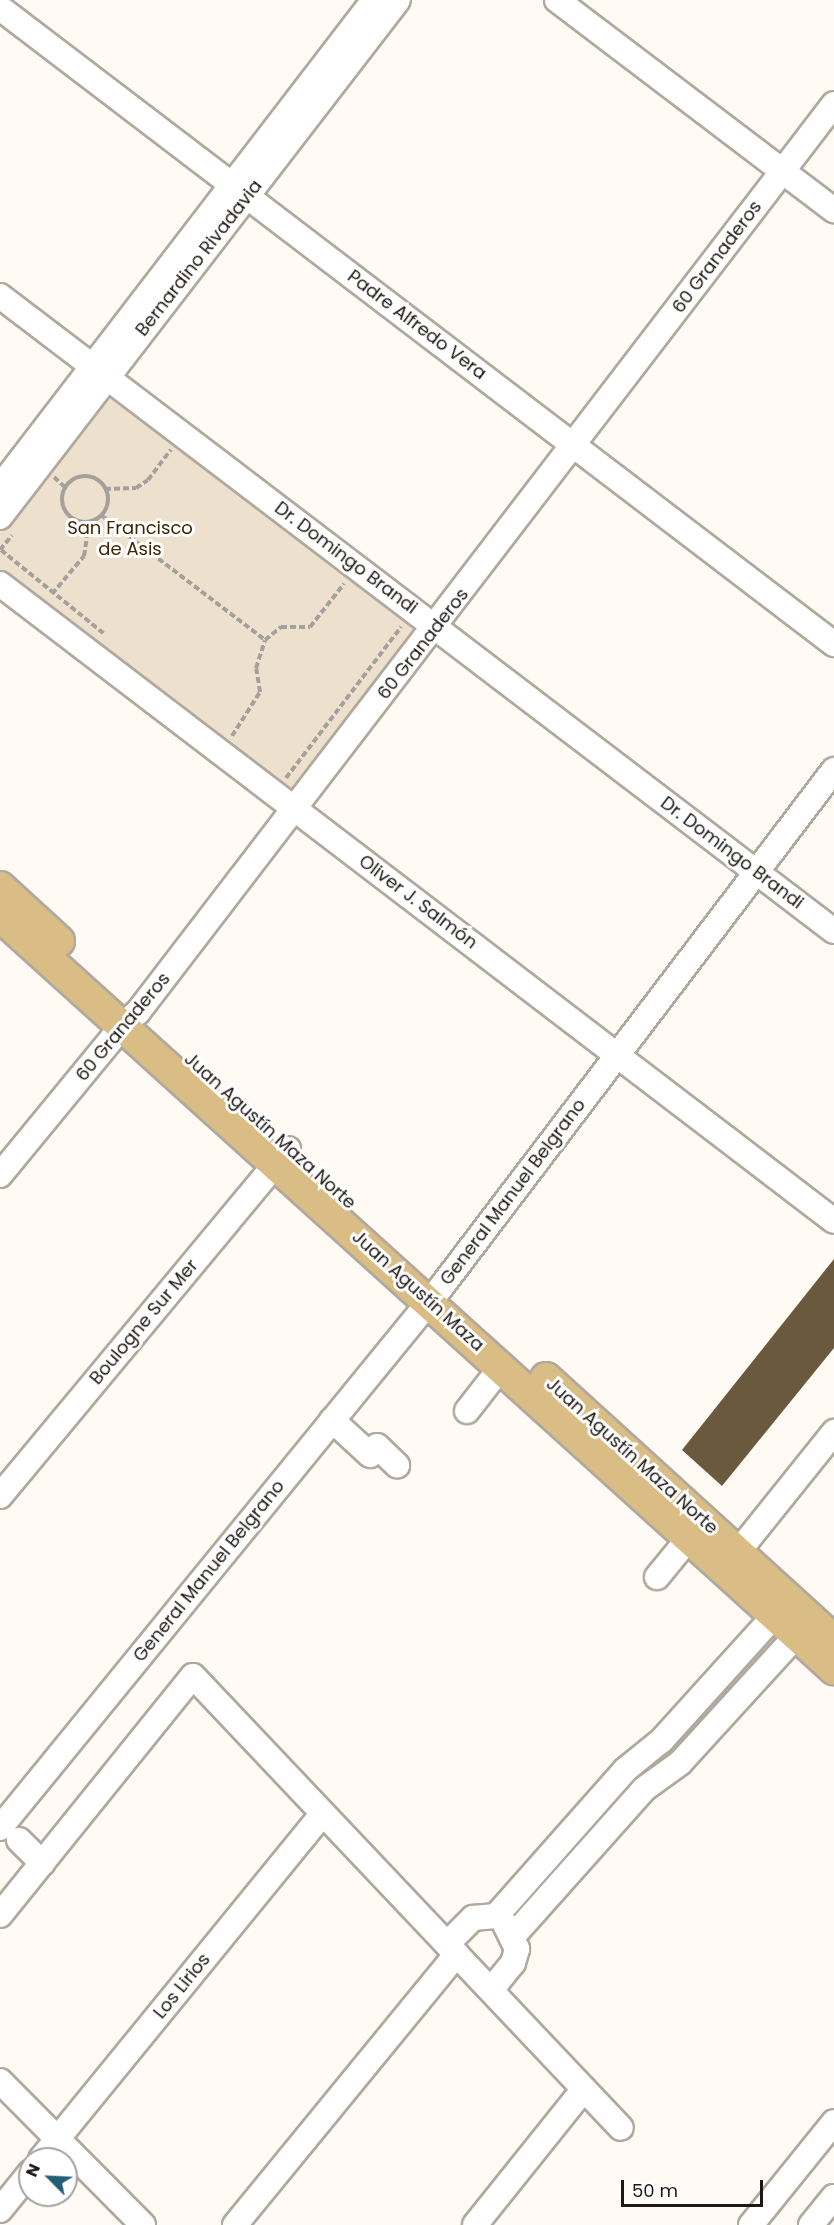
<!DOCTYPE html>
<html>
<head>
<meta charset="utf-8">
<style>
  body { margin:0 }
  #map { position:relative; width:834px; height:2225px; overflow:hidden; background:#fffaf3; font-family:Poppins,sans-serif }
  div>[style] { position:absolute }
  .green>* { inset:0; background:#ede0cc }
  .building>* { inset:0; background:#6a593d }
  .path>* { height:4px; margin-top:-2px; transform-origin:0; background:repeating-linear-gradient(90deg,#a5a09b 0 6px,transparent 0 9px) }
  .path>.ring { margin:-2px; padding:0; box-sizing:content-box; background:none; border:4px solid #a5a09b; border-radius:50% }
  .roads { filter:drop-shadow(2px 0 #b0a99e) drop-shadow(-2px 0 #b0a99e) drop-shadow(0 2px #b0a99e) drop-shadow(0 -2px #b0a99e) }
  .minor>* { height:24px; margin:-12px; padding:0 12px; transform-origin:12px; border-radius:12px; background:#fff }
  .major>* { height:30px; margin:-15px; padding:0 15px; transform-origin:15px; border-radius:15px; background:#dabc85 }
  span { translate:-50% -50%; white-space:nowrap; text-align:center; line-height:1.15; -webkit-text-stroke:6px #fff; paint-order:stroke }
  .street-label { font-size:18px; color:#1b1815 }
  .park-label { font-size:18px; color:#3c2700 }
  .north { position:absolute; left:18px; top:2147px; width:60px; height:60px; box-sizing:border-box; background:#fff; border:2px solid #a4a3a1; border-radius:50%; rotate:294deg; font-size:16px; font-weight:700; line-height:24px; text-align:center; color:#1b1815 }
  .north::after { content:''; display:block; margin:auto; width:21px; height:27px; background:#225e76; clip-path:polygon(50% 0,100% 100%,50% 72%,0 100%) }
  .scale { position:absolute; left:621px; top:2180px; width:142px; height:27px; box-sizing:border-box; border:3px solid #1b1815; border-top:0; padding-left:8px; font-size:18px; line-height:21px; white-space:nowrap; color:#1b1815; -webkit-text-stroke:4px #fff; paint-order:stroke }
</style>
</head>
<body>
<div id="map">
  <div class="green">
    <div style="clip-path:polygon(107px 377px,436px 627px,297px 808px,0 584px,0 517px)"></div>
  </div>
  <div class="building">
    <div style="clip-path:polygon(834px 1259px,834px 1348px,722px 1486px,682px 1450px)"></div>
  </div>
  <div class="path">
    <div class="ring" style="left:62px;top:476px;width:42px;height:42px"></div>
    <div style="left:54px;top:477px;width:16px;rotate:43deg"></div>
    <div style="left:105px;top:489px;width:31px;rotate:-2deg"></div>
    <div style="left:136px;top:488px;width:14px;rotate:-34deg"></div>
    <div style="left:148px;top:480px;width:38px;rotate:-53deg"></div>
    <div style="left:101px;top:515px;width:206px;rotate:37.3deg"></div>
    <div style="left:0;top:550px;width:19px;rotate:-51deg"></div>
    <div style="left:1px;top:550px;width:132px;rotate:39.1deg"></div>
    <div style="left:52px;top:594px;width:50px;rotate:-49.9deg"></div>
    <div style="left:84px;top:556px;width:18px;rotate:-81deg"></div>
    <div style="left:87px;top:538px;width:15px;rotate:-101deg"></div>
    <div style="left:232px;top:736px;width:52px;rotate:-57.5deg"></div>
    <div style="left:260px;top:692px;width:24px;rotate:-99deg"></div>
    <div style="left:256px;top:668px;width:29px;rotate:-72deg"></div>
    <div style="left:265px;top:640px;width:21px;rotate:-39deg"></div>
    <div style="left:281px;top:627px;width:29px"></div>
    <div style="left:310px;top:627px;width:55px;rotate:-51.7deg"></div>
    <div style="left:286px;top:778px;width:190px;rotate:-52.7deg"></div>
  </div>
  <div class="roads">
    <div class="minor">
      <div style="left:557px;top:0;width:348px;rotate:37.2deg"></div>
      <div style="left:0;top:8px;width:1049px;rotate:37.33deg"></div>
      <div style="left:0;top:296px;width:1048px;rotate:37.29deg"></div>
      <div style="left:0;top:487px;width:614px;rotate:-52.48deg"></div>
      <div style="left:0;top:517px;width:652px;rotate:-52.41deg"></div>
      <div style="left:0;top:584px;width:1049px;rotate:37.37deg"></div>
      <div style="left:0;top:1175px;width:194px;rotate:-50.6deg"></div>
      <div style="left:123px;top:1025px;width:20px;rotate:-41deg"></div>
      <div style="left:138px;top:1012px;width:1144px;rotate:-52.53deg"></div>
      <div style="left:467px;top:1411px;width:57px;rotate:-52.1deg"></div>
      <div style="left:332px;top:1420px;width:52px;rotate:42.6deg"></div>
      <div style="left:377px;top:1446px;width:28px;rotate:44deg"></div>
      <div style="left:0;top:1496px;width:451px;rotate:-50.3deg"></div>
      <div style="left:738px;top:1552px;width:154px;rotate:-51.3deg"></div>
      <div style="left:657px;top:1577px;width:50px;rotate:-50.6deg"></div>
      <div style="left:0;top:1828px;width:699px;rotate:-50.8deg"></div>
      <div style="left:442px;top:1286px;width:648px;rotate:-52.78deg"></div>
      <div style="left:19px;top:1840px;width:33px;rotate:45deg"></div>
      <div style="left:0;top:1915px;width:307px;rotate:-51.1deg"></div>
      <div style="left:193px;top:1676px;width:622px;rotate:46.56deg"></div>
      <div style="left:514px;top:1935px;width:195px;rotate:-48.3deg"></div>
      <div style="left:644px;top:1789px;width:44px;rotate:-35.8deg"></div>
      <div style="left:680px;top:1763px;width:172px;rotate:-47.6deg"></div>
      <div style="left:447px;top:1944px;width:37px;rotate:-45deg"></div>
      <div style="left:473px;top:1918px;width:23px;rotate:-5deg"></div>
      <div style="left:496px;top:1916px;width:195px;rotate:-48.5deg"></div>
      <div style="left:625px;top:1770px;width:48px;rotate:-39deg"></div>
      <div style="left:662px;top:1740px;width:169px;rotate:-47.9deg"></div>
      <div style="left:491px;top:1990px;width:35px;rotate:-51deg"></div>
      <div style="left:513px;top:1963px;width:15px;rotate:-74deg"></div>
      <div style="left:517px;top:1949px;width:28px;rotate:-116deg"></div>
      <div style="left:0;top:2081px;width:203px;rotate:45.2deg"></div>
      <div style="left:41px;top:2159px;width:446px;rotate:-50.8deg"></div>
      <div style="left:0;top:2210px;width:48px;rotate:-51deg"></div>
      <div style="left:235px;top:2225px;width:350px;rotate:-50.7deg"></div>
      <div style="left:475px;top:2225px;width:174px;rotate:-51.3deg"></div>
      <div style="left:751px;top:2225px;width:132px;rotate:-51.1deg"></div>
      <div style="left:811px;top:2225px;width:36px;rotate:-51deg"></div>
    </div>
    <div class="major">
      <div style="left:0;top:887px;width:80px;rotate:42.5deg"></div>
      <div style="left:0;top:916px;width:1124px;rotate:42.08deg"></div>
      <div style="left:546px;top:1378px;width:389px;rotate:42.3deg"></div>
    </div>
  </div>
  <div class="street-label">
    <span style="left:717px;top:257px;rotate:-53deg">60 Granaderos</span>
    <span style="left:199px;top:258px;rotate:-52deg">Bernardino Rivadavia</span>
    <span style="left:417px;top:325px;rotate:37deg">Padre Alfredo Vera</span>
    <span style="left:346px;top:558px;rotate:37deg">Dr. Domingo Brandi</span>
    <span style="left:423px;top:644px;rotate:-52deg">60 Granaderos</span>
    <span style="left:732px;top:853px;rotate:37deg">Dr. Domingo Brandi</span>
    <span style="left:418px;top:902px;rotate:37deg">Oliver J. Salmón</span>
    <span style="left:123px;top:1027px;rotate:-50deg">60 Granaderos</span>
    <span style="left:270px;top:1131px;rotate:42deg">Juan Agustín Maza Norte</span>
    <span style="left:513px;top:1192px;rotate:-53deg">General Manuel Belgrano</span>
    <span style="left:418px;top:1291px;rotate:42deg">Juan Agustín Maza</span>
    <span style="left:144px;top:1322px;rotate:-50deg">Boulogne Sur Mer</span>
    <span style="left:632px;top:1456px;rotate:42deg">Juan Agustín Maza Norte</span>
    <span style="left:209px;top:1571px;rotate:-51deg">General Manuel Belgrano</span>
    <span style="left:182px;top:1986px;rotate:-51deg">Los Lirios</span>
  </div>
  <div class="park-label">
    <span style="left:130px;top:539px">San Francisco<br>de Asis</span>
  </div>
  <div class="north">N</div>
  <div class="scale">50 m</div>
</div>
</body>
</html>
